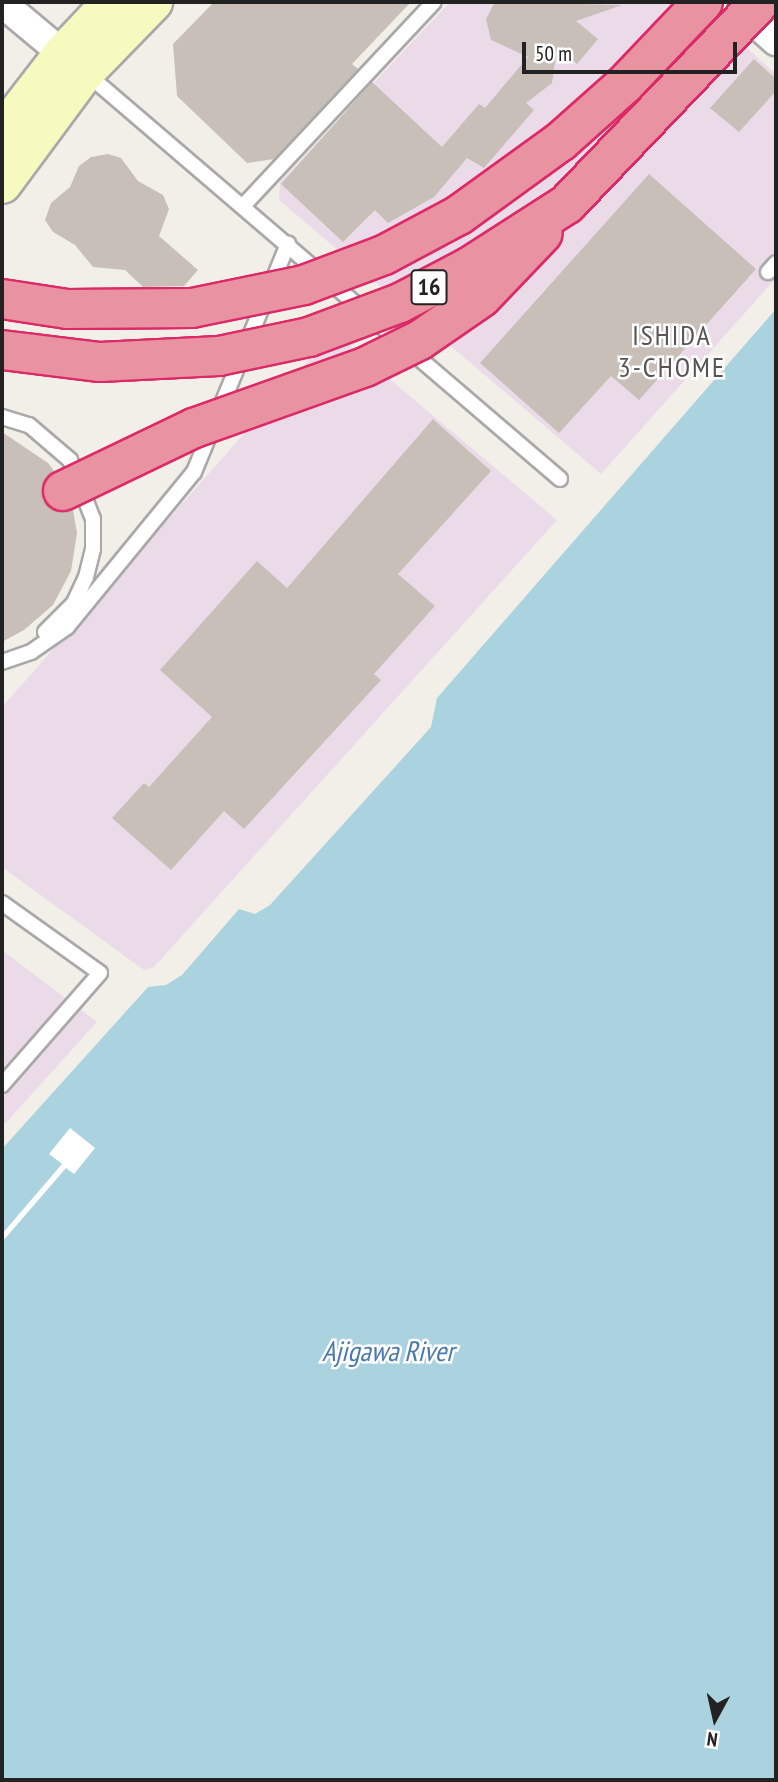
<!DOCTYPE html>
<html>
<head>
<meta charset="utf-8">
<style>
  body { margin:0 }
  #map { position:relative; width:778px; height:1782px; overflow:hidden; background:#f2efe9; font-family:"PT Sans Narrow",sans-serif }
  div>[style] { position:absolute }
  .industrial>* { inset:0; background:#ebdbe8 }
  .water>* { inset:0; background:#aad3df }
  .pier>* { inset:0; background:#fff }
  .building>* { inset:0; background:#c7bfb8 }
  .roads { filter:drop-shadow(2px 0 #a9a9a9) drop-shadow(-2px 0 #a9a9a9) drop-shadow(0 2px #a9a9a9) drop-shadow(0 -2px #a9a9a9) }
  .lane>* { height:14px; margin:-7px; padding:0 7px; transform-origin:7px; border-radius:7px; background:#fff }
  .street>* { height:28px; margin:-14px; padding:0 14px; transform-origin:14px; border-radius:14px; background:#fff }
  .secondary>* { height:38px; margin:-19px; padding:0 19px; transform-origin:19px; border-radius:19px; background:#f7fabf }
  .bridges { filter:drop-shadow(2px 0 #dc2a67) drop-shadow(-2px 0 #dc2a67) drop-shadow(0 2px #dc2a67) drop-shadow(0 -2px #dc2a67) }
  .highway-bridge>* { height:38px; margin:-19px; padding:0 19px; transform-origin:19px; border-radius:19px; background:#e892a2 }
  span { translate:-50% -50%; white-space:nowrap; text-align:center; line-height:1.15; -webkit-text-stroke:5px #fff; paint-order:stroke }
  .shield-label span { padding:2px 5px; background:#fff; border:2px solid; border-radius:5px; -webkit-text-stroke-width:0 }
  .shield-label { font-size:24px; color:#222; font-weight:700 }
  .neighbourhood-label { font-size:28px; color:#555; letter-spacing:2px }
  .water-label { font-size:28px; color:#4a7aab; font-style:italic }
  .frame { position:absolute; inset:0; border:4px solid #222; pointer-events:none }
  .north { position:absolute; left:680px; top:1684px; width:70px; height:70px; -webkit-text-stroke:5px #fff; paint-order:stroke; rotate:188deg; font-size:19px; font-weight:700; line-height:28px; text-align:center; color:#222 }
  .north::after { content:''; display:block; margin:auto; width:24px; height:32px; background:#222; clip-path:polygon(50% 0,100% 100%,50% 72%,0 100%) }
  .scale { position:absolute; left:522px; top:42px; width:215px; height:32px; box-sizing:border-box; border:4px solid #222; border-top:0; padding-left:9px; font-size:21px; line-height:24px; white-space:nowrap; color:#222; -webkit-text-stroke:5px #fff; paint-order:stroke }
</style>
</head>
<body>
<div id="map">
  <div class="industrial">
    <div style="clip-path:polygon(450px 2px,695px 2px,776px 74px,776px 278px,601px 474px,279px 200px,280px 182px)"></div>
    <div style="clip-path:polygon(334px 332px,557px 520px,154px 967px,144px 970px,2px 867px,2px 707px)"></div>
    <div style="clip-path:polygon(2px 950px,97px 1022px,2px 1127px)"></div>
  </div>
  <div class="water">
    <div style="clip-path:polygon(776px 309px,776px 1780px,2px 1780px,2px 1149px,148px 987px,166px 985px,182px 975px,239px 909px,255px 914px,270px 905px,431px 727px,437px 698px)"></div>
  </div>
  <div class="pier">
    <div style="clip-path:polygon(70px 1128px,95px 1148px,74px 1174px,66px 1168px,2px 1242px,2px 1234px,62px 1164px,49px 1154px)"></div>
  </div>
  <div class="building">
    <div style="clip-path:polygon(214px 2px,411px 2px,352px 64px,358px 69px,274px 159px,247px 163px,177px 96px,173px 44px)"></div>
    <div style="clip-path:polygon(495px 2px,622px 5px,576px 21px,598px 39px,577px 64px,557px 48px,552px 83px,526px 103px,534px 110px,484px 168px,467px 158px,434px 197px,388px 223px,375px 210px,343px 242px,281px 184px,372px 82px,442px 147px,479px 104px,485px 108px,528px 57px,491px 40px,486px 19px)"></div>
    <div style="clip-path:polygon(754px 59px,776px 79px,776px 91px,739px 132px,710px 108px)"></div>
    <div style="clip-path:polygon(108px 154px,121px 158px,138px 181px,163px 195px,169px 209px,159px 236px,198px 270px,184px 286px,143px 287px,125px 270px,93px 267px,75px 245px,53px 232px,45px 220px,51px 203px,70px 187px,79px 166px,91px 157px)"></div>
    <div style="clip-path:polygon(649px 174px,756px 269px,639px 400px,611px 376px,559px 433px,480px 363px)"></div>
    <div style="clip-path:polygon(433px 419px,491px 471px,398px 574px,435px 606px,374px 674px,381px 680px,244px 829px,224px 811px,171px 870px,112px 818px,144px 783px,149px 787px,212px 717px,160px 670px,257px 561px,287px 588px)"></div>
    <div style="clip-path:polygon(2px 432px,48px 463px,54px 471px,45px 479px,43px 500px,51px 509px,73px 510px,77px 533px,71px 571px,53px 605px,24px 630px,2px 642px)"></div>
  </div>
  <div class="roads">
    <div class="lane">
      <div style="left:86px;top:73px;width:624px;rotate:40.58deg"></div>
      <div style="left:243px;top:206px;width:279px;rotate:-46.9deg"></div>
      <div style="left:768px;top:272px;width:12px;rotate:-48deg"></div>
      <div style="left:2px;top:417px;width:28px;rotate:17deg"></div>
      <div style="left:29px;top:425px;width:54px;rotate:40.5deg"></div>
      <div style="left:70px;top:460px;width:63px;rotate:68.7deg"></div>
      <div style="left:93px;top:519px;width:30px;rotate:90deg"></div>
      <div style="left:93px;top:549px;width:29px;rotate:104deg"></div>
      <div style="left:86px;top:577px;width:29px;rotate:115deg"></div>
      <div style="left:74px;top:603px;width:41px;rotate:135deg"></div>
      <div style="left:2px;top:662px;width:31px;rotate:-19deg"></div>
      <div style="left:31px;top:652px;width:44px;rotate:-34.8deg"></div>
      <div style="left:67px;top:627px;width:200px;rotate:-50.7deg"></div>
      <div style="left:194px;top:472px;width:247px;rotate:-67.6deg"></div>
      <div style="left:2px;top:903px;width:120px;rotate:35.5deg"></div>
      <div style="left:100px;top:973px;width:149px;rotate:131.2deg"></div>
    </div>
    <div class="street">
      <div style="left:732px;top:2px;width:59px;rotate:41.6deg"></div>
      <div style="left:2px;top:3px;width:80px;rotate:39.9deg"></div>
    </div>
    <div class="secondary">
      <div style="left:2px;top:133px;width:100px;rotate:-52.3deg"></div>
      <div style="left:63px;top:54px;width:71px;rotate:-46.7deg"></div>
      <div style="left:2px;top:184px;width:139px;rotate:-53.5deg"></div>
      <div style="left:85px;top:72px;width:98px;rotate:-45.8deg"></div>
    </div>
  </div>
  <div class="bridges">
    <div class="highway-bridge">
      <div style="left:2px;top:299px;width:66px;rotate:8.7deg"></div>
      <div style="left:67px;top:309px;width:125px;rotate:-0.5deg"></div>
      <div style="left:192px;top:308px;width:114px;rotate:-11.6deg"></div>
      <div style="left:304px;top:285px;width:85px;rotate:-20.6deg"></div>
      <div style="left:384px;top:255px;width:85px;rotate:-28.1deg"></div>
      <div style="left:459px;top:215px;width:125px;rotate:-35.9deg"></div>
      <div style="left:560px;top:142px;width:87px;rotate:-41.7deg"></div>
      <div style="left:625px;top:84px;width:113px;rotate:-46.4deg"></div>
      <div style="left:2px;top:350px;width:99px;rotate:7deg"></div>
      <div style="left:100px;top:362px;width:119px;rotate:-2.9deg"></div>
      <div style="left:219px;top:356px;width:92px;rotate:-11.9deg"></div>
      <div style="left:309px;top:337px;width:97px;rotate:-20.5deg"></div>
      <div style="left:400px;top:303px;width:78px;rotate:-27.6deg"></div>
      <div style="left:469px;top:267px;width:117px;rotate:-32.7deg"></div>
      <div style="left:567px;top:204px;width:279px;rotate:-46.3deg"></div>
      <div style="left:63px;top:491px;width:145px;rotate:-25.7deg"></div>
      <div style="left:194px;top:428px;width:182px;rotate:-19.6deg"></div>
      <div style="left:365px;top:367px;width:61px;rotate:-26.1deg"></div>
      <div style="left:420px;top:340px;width:75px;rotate:-34.7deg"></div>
      <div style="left:482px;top:297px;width:88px;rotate:-46.4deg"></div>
    </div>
  </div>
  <div class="shield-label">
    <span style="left:429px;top:287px">16</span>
  </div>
  <div class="neighbourhood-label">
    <span style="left:672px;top:351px">ISHIDA<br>3-CHOME</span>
  </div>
  <div class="water-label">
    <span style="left:388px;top:1351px">Ajigawa River</span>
  </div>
  <div class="frame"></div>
  <div class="north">N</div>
  <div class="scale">50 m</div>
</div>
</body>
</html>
